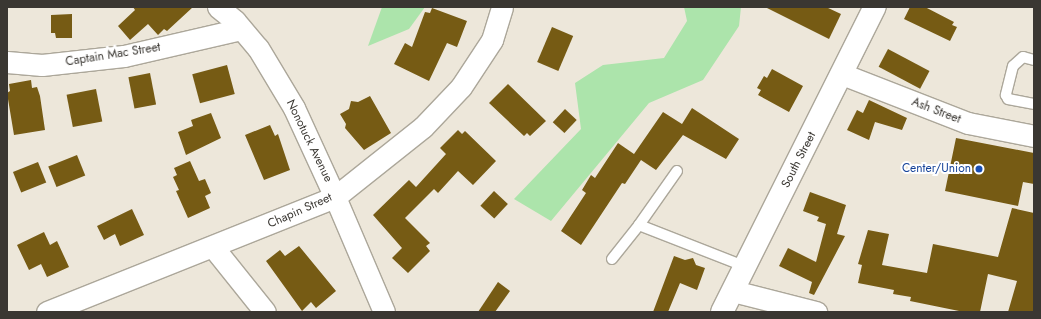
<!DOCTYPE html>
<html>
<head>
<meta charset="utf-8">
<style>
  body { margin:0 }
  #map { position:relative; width:1041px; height:319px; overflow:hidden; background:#ede7da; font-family:Jost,sans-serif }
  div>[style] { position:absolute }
  .green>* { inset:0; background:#ace4ab }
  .building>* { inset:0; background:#765b14; transform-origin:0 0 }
  .roads { filter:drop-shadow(1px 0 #aca79a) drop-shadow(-1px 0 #aca79a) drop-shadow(0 1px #aca79a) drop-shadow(0 -1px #aca79a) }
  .service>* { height:10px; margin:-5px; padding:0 5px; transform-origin:5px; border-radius:5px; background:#fff }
  .minor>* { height:21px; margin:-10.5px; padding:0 10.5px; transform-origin:10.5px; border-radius:10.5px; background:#fff }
  .tertiary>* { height:22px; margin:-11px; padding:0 11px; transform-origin:11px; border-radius:11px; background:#fff }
  .dots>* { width:11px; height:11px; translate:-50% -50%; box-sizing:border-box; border:2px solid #fff; border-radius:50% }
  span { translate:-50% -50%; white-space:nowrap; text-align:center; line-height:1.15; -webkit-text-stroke:4px #fff; paint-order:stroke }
  .street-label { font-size:12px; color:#3a3732 }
  .transit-label { font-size:12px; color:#164399 }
  .right { translate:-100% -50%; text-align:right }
  .frame { position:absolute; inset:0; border:8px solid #3a3732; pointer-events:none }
</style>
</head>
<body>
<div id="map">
  <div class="green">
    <div style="clip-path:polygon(382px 7px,425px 7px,409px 29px,368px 46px)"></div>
    <div style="clip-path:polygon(684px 7px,741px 7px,739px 26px,703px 80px,649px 103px,551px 221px,514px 199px,581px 129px,575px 83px,603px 65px,664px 58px,687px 21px)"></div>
  </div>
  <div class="building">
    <div style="clip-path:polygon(133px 7px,193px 7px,167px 31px,164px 29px,158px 35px,148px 24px,130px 40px,118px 26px,135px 10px)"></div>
    <div style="clip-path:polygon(765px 7px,826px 7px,841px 14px,829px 39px)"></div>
    <div style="clip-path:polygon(910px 7px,925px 7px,954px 22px,952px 25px,957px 27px,950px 41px,904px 19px)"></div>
    <div style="clip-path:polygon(432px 8px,467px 21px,457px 47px,447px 43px,429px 81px,394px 64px,405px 43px,412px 47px,425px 12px,430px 13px)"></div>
    <div style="clip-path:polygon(72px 14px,72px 38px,56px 38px,55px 33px,51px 33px,51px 15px)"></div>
    <div style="left:552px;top:27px;width:23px;height:38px;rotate:23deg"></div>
    <div style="left:888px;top:49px;width:47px;height:20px;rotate:28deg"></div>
    <div style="left:227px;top:65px;width:30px;height:36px;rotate:75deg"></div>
    <div style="clip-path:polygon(772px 69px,803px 86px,789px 112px,758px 95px,761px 90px,757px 88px,764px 76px,767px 78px)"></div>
    <div style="left:150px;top:73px;width:32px;height:22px;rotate:79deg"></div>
    <div style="clip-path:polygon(31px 80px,32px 88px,37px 87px,40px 96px,45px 130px,14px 135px,7px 93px,10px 91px,9px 84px)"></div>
    <div style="clip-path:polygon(508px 84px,546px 121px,530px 136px,527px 133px,524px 136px,489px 103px)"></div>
    <div style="left:96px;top:89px;width:33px;height:30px;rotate:79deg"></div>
    <div style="clip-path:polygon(370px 96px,391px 133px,364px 150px,345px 128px,346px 124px,340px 114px,349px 109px,351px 101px,358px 102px)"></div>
    <div style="clip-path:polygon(869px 100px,907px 118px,902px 130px,875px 122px,869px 140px,847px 130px,857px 110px,863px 113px)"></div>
    <div style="clip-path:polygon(692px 108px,739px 139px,726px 159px,683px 135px,656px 170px,641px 160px,625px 184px,622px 183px,581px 245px,561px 231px,586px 193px,582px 190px,591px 175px,595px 178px,618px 143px,634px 154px,663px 112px,682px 124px)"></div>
    <div style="left:565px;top:109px;width:16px;height:18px;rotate:43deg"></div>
    <div style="clip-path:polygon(211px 113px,221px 138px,186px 155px,178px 132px,193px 126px,191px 120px)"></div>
    <div style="clip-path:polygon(270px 125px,275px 136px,278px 134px,290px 170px,264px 180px,245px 135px)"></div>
    <div style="clip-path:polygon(458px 130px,462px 134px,465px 131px,496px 161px,473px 185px,458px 171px,438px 193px,434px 189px,405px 218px,430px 243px,426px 246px,430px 251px,408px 273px,392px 258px,402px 248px,373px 215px,409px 180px,416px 187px,446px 154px,440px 148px)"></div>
    <div style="clip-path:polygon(956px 138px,1034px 153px,1034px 184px,1023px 182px,1018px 206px,945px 191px)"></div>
    <div style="left:77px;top:155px;width:22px;height:31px;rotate:68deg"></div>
    <div style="clip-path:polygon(190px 161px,199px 181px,205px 179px,211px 193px,205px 196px,210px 208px,188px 218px,176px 191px,179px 190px,173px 177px,177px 175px,174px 168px)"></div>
    <div style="left:38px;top:162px;width:22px;height:27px;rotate:68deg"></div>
    <div style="left:494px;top:191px;width:19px;height:20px;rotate:43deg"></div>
    <div style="clip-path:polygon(810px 192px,846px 205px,837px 234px,845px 236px,814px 295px,809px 293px,812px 282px,779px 266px,788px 248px,816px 262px,826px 224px,817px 221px,819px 217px,803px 211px)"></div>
    <div style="clip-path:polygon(1012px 208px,1034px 213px,1034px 312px,1008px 312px,1017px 281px,988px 274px,980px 312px,964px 312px,910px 301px,911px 297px,893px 294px,894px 290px,858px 283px,862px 265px,858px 264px,868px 230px,889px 234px,882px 265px,927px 273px,933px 244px,998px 257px)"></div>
    <div style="clip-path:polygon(132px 209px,144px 235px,120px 246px,115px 234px,104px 240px,97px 226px)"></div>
    <div style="clip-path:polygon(44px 232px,50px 245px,57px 241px,69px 267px,47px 277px,41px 264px,29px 270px,17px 245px)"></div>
    <div style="clip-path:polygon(299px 246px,336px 291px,316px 308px,311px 302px,302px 311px,266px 261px,280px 250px,285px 256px)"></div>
    <div style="clip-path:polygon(674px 256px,685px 260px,693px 258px,696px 265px,705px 268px,697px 290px,680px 283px,668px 312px,653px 312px)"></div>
    <div style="clip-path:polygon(498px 282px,510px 291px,495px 312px,478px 312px)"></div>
  </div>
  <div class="roads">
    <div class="service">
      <div style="left:1034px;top:60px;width:11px;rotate:-165deg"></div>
      <div style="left:1023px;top:57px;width:13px;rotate:138deg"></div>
      <div style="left:1013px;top:66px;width:30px;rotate:104deg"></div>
      <div style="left:1006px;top:95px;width:4px;rotate:63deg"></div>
      <div style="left:1008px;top:99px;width:26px;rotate:11deg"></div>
      <div style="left:639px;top:225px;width:66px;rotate:-54.9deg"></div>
      <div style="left:612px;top:259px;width:43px;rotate:-51.5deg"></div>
      <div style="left:639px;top:225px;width:115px;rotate:21.4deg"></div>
    </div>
    <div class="minor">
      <div style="left:218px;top:7px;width:22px;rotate:39deg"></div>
      <div style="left:235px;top:21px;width:35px;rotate:50deg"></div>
      <div style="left:258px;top:48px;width:70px;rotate:59deg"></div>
      <div style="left:294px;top:108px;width:98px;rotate:65.3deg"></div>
      <div style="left:335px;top:197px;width:125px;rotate:66.9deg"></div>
      <div style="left:7px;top:62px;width:35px;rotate:5deg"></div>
      <div style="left:42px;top:65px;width:82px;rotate:-6.3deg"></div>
      <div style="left:124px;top:56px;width:120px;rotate:-13deg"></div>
      <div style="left:842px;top:74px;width:135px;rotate:21.3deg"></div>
      <div style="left:968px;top:123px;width:67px;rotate:11.1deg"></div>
      <div style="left:213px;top:247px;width:83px;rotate:51.3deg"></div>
      <div style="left:733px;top:291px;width:86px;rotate:14.2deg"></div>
      <div style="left:47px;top:312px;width:310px;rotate:-21.8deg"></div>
      <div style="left:335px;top:197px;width:112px;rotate:-38.5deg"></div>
      <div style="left:423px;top:127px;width:55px;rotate:-46.5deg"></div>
      <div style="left:461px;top:87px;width:56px;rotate:-56.6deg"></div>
      <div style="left:492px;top:40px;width:34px;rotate:-73deg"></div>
    </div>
    <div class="tertiary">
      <div style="left:722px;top:312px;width:341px;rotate:-63.4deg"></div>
    </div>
  </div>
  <div class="dots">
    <div style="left:979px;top:169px;background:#1a4fb4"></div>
  </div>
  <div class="street-label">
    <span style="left:113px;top:55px;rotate:-9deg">Captain Mac Street</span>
    <span style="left:936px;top:111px;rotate:21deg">Ash Street</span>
    <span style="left:309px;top:141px;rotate:64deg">Nonotuck Avenue</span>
    <span style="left:799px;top:160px;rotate:-63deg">South Street</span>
    <span style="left:300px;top:211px;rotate:-24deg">Chapin Street</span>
  </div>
  <div class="transit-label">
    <span class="right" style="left:971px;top:169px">Center/Union</span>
  </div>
  <div class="frame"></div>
</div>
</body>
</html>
